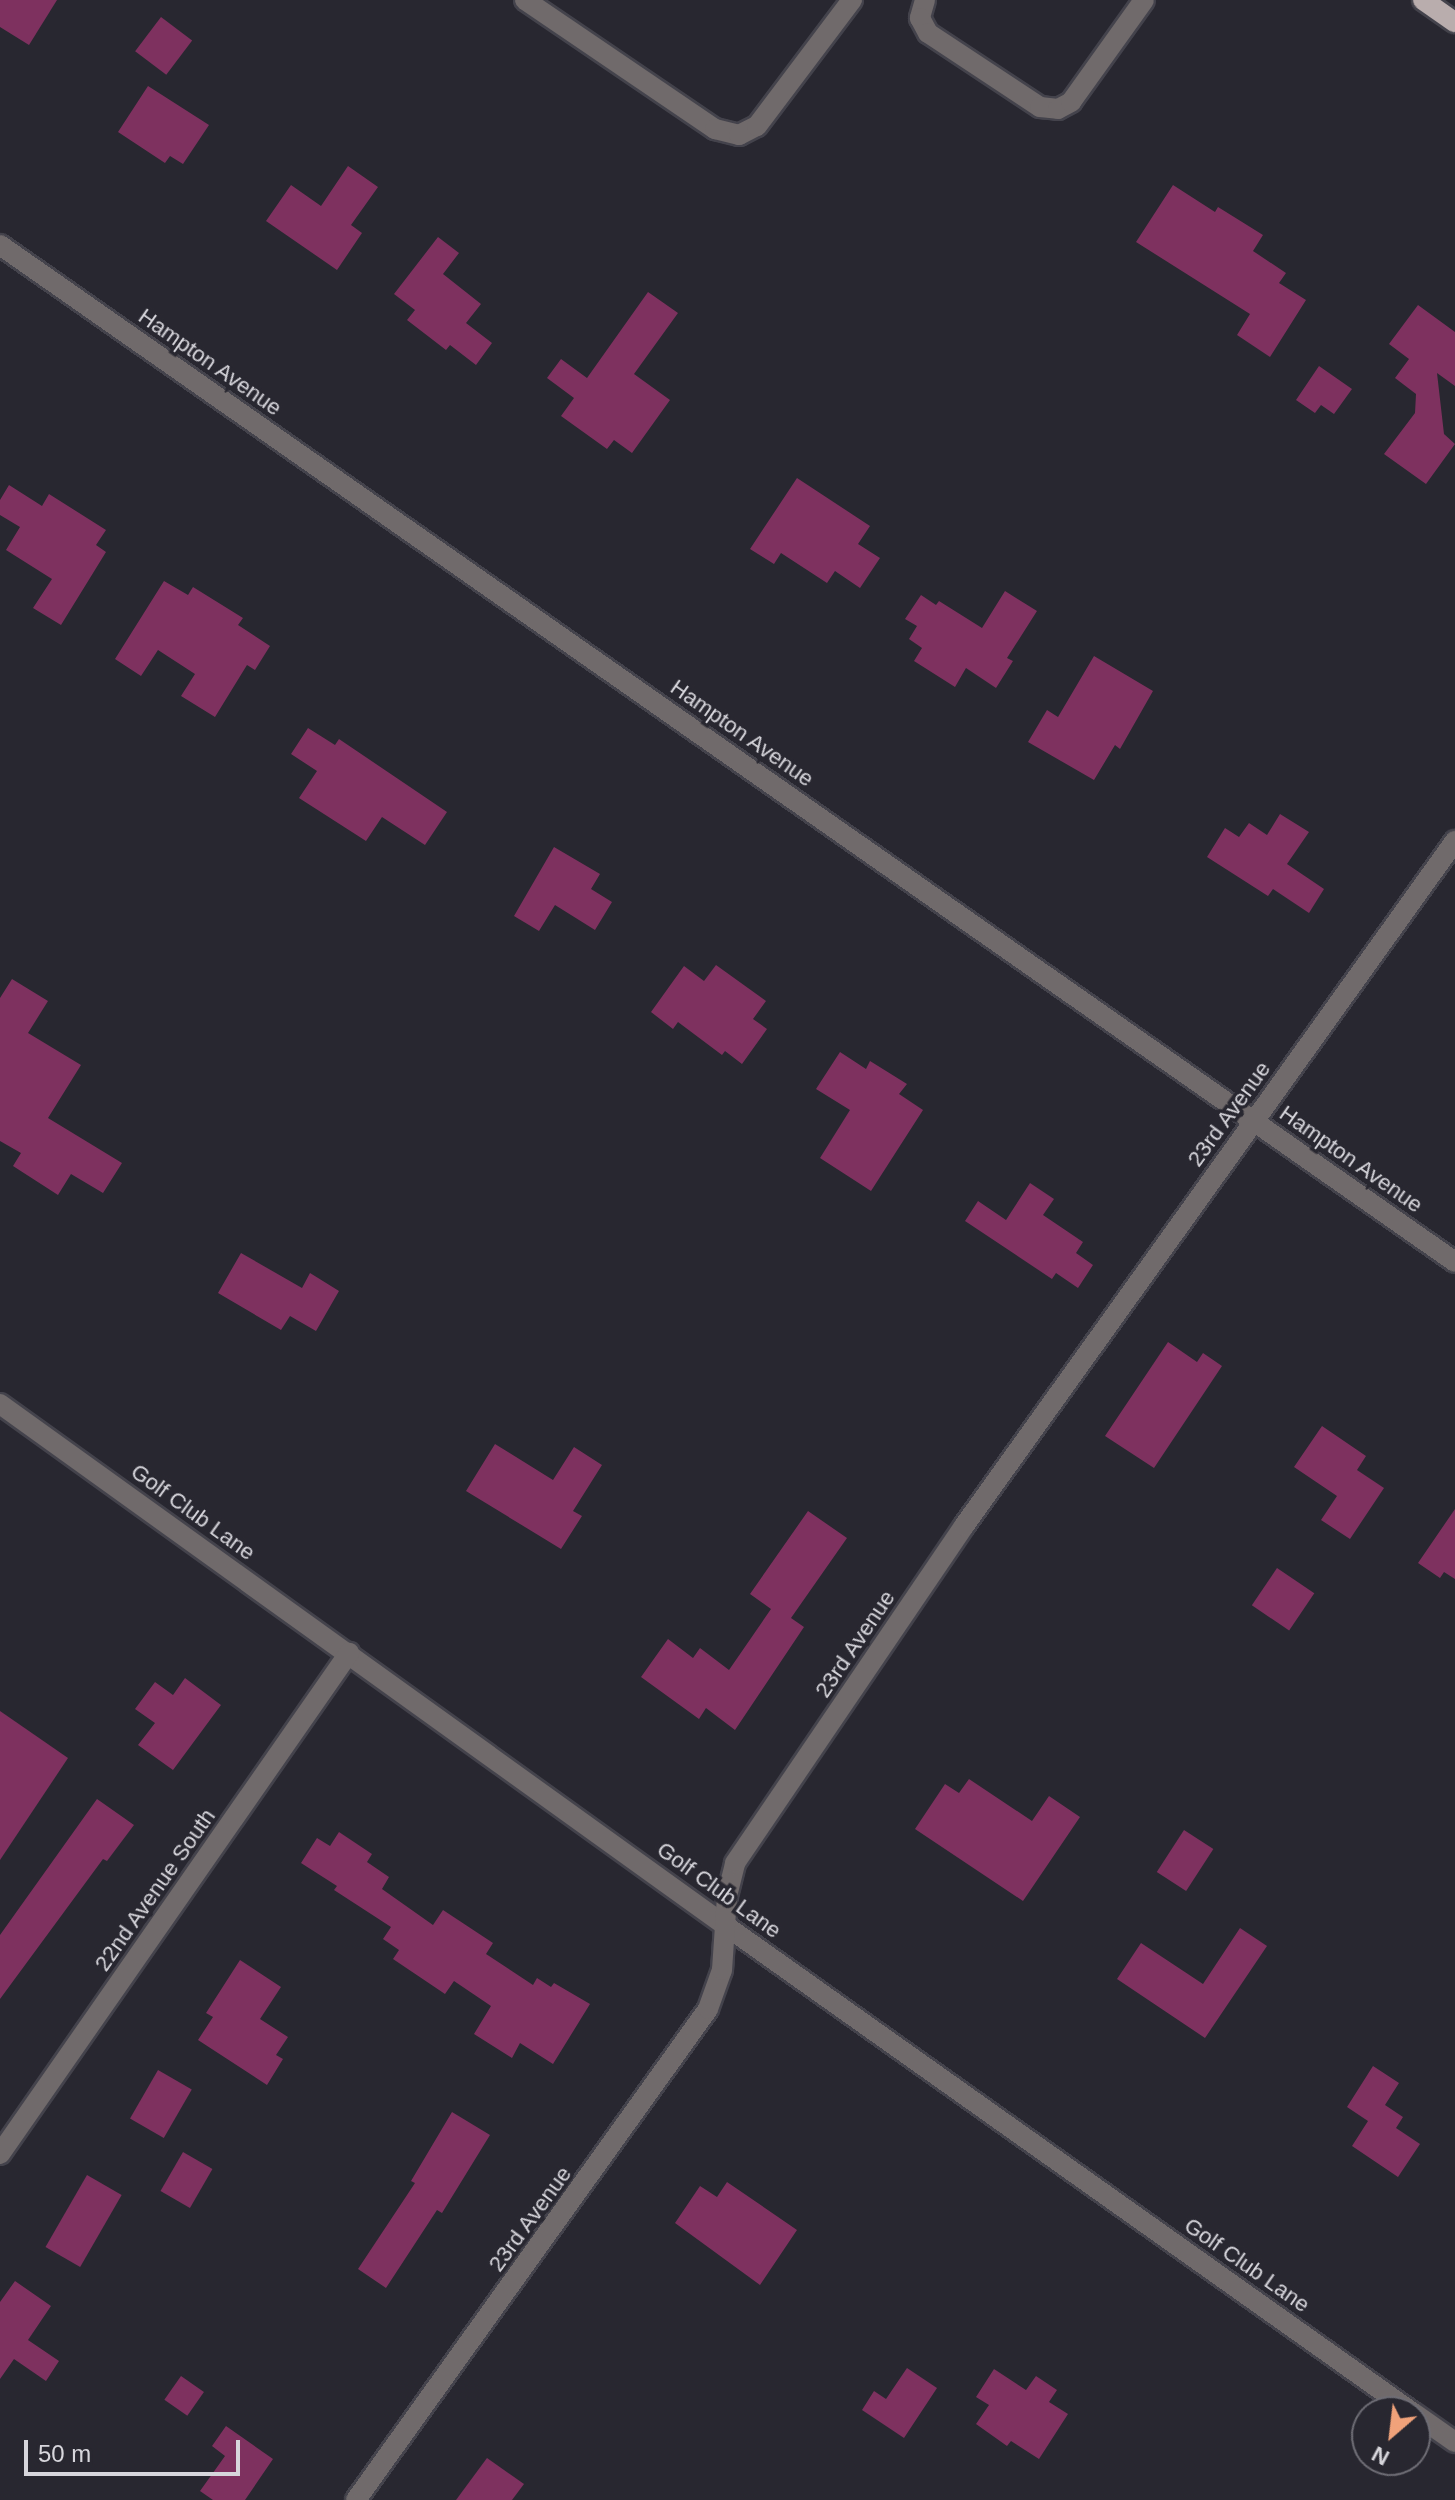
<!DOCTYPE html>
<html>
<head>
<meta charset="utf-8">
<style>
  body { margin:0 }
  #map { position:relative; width:1455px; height:2500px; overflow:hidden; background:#282730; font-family:Arial,sans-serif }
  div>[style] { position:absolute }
  .building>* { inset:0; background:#7e315f; transform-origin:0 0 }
  .roads { filter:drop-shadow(2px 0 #44434c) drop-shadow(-2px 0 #44434c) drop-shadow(0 2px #44434c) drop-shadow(0 -2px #44434c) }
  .minor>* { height:20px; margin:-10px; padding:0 10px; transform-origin:10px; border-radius:10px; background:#706a6b }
  .major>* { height:20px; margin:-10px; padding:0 10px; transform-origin:10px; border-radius:10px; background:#b9adad }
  span { translate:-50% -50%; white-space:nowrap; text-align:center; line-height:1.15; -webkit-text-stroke:7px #282730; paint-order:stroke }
  .street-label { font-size:22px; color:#d7d6dc }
  .north { position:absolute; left:1351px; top:2396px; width:80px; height:80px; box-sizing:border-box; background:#282730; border:2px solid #6e6d75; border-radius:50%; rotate:208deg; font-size:22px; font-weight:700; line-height:32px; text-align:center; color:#d7d6dc }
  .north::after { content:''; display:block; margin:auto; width:28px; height:36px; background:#f0a27a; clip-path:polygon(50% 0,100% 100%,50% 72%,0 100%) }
  .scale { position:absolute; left:24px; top:2440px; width:216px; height:36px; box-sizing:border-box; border:4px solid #d7d6dc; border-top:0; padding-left:10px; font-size:24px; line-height:28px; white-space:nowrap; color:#d7d6dc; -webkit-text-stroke:6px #282730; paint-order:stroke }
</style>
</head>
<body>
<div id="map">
  <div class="building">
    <div style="clip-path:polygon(0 0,57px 0,29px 45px,0 27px)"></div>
    <div style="left:161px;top:17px;width:39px;height:43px;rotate:37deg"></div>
    <div style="clip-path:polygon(148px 86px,209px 125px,183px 164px,170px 156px,165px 163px,118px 132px)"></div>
    <div style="clip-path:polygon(348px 166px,378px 187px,351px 225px,362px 233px,337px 270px,266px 221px,291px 185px,321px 206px)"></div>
    <div style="clip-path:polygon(1173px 185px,1215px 212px,1218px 207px,1263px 235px,1253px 251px,1286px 273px,1279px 283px,1306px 300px,1270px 357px,1237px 335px,1250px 314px,1136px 242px)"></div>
    <div style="clip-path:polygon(438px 237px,459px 253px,443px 274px,481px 304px,466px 323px,492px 343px,476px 365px,450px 345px,446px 350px,407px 320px,415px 310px,394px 294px)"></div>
    <div style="clip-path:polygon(648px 292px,678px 313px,634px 374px,670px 400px,632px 453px,614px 440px,607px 449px,561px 416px,574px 398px,547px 378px,561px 359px,587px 378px)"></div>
    <div style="clip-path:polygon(1418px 305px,1455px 332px,1455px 386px,1437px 373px,1444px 434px,1455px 444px,1426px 484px,1384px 454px,1415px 413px,1416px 394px,1395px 378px,1409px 359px,1389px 344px)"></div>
    <div style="clip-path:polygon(1319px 366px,1352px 389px,1334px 414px,1321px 405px,1315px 413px,1296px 400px)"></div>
    <div style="clip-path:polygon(797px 478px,870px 526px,858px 544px,880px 558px,860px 588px,835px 571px,827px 583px,781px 553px,774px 564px,750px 549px)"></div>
    <div style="clip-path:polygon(9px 485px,42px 506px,49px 494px,106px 530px,96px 545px,106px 552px,61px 625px,33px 608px,52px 579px,6px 550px,20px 527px,0 515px,0 500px)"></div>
    <div style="clip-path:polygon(164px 581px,188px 595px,193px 587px,243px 618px,238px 625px,270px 646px,255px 670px,247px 665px,215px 717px,181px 696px,195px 674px,158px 650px,141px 676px,115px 659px)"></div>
    <div style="clip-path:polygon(1005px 591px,1037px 611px,1007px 658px,1013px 661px,996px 688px,966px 668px,955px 687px,914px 661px,922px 648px,909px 639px,917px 626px,905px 619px,921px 595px,936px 605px,939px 601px,982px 628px)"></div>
    <div style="clip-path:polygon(1094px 656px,1153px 691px,1120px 749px,1115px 745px,1094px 780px,1028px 742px,1047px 710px,1058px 717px)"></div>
    <div style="clip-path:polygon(308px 728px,335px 745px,339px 739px,447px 812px,425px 845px,382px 817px,366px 841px,299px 798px,317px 771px,291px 754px)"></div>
    <div style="clip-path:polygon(1280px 814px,1309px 832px,1287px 864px,1324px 889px,1309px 913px,1273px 889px,1268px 896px,1207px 857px,1225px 828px,1239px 837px,1249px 823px,1267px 835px)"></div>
    <div style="clip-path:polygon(554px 847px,600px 874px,591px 889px,612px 902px,595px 930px,555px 905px,539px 931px,514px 916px)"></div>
    <div style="clip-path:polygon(716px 965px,766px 1001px,753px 1019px,767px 1029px,742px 1064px,725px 1051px,722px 1055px,678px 1022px,673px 1029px,651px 1012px,684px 966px,704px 981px)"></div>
    <div style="clip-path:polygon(12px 979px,48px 1001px,28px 1033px,81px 1065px,48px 1118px,122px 1163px,103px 1193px,71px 1174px,58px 1195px,13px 1166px,21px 1153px,0 1141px,0 998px)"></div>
    <div style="clip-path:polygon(840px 1052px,866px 1069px,870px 1061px,907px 1084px,899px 1094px,923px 1110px,871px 1191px,820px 1158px,850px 1110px,816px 1089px)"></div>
    <div style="clip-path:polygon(1030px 1183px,1054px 1199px,1043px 1215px,1083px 1242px,1076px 1253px,1093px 1265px,1078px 1288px,1056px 1273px,1052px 1279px,965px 1221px,978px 1201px,1006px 1220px)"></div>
    <div style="clip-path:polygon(241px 1253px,302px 1288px,310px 1273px,339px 1291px,316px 1331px,290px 1316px,281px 1330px,218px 1293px)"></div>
    <div style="clip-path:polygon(1168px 1342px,1197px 1362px,1203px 1353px,1222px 1366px,1154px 1468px,1105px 1436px)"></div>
    <div style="clip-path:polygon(1322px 1426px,1366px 1456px,1357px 1470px,1384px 1488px,1350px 1539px,1321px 1520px,1337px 1496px,1294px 1467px)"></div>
    <div style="clip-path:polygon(495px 1444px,553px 1480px,574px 1447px,602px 1465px,573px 1511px,582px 1516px,561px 1549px,466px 1491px)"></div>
    <div style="clip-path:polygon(1455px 1509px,1455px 1579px,1444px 1572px,1440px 1578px,1418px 1563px)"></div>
    <div style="clip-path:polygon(808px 1511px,847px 1538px,791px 1618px,804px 1627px,735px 1730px,706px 1708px,699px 1719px,641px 1677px,668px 1639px,693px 1658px,700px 1648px,729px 1670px,771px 1609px,750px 1594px)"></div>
    <div style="left:1277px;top:1568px;width:45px;height:45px;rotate:34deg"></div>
    <div style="clip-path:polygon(185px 1678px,221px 1705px,173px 1770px,138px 1745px,155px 1723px,135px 1709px,155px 1682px,173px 1695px)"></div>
    <div style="clip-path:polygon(0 1711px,68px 1758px,0 1860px)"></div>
    <div style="clip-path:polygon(969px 1779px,1032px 1821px,1049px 1796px,1080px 1817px,1023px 1901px,915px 1829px,945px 1784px,959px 1793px)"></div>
    <div style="clip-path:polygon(97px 1799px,134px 1825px,107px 1861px,103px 1859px,0 1999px,0 1935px)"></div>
    <div style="left:1184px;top:1830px;width:35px;height:50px;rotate:33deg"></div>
    <div style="clip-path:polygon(339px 1832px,372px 1854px,367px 1862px,389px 1877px,382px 1889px,433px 1925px,443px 1910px,493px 1943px,486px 1954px,533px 1985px,537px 1978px,551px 1987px,554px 1983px,590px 2004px,553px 2064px,520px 2043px,512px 2058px,474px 2034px,491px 2006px,454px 1981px,445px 1994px,393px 1959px,399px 1950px,383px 1939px,391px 1927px,334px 1890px,337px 1886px,301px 1863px,317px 1838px,330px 1846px)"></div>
    <div style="clip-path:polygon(1240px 1928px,1267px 1946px,1205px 2038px,1117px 1979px,1141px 1943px,1203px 1984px)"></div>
    <div style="clip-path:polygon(240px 1960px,281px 1987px,260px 2019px,288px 2037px,276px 2055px,283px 2059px,267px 2085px,198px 2040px,213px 2017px,206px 2013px)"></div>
    <div style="clip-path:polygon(1373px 2066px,1399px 2083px,1385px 2105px,1403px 2117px,1396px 2128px,1420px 2144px,1398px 2177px,1352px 2146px,1368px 2121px,1347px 2107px)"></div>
    <div style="left:158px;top:2070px;width:39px;height:56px;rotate:30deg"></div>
    <div style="clip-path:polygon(452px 2112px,490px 2135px,442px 2213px,437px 2210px,386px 2288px,358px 2269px,415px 2183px,411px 2181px)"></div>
    <div style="left:183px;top:2152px;width:34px;height:45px;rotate:30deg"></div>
    <div style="left:87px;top:2175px;width:40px;height:83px;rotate:30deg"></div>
    <div style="clip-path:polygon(727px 2182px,797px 2230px,760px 2285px,675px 2223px,700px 2186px,717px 2197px)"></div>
    <div style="clip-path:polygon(15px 2281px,51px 2306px,28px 2340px,59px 2361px,46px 2381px,14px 2359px,0 2379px,0 2302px)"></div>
    <div style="clip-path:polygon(907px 2368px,937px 2388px,904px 2438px,862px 2410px,874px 2391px,886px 2399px)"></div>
    <div style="clip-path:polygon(994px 2369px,1026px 2390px,1036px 2376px,1057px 2390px,1049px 2402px,1068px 2414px,1039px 2459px,1011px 2441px,1007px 2446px,976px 2424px,989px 2405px,976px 2397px)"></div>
    <div style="left:181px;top:2376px;width:28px;height:29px;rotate:35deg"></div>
    <div style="clip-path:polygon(226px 2426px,273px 2459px,245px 2500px,213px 2500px,200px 2491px,225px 2456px,212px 2446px)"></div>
    <div style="clip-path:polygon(487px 2458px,524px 2484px,512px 2500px,456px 2500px)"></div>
  </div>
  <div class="roads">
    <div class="minor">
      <div style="left:525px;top:0;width:230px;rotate:34.2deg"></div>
      <div style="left:715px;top:129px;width:25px;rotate:14deg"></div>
      <div style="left:739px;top:135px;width:20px;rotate:-27deg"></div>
      <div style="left:757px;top:126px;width:158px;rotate:-53deg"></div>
      <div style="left:925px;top:0;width:19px;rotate:106deg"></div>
      <div style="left:920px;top:18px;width:17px;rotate:62deg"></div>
      <div style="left:928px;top:33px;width:134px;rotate:33.5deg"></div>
      <div style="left:1040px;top:107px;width:18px;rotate:6deg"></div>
      <div style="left:1058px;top:109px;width:15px;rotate:-28deg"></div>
      <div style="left:1071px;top:102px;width:125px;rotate:-54.4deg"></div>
      <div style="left:0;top:245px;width:1775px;rotate:34.95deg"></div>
      <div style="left:0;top:1404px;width:894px;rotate:35.72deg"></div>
      <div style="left:726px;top:1926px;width:841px;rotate:35.32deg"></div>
      <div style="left:0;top:2154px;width:611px;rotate:-55.14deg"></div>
      <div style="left:1415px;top:2414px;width:49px;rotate:35deg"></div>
      <div style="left:356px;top:2500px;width:604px;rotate:-54.36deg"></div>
      <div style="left:708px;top:2009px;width:41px;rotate:-70.3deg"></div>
      <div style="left:722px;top:1970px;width:74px;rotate:-86.1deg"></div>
      <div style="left:727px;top:1896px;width:34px;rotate:-76deg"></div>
      <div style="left:735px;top:1863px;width:407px;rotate:-55.8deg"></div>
      <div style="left:964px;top:1526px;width:843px;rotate:-54.37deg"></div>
    </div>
    <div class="major">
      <div style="left:1423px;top:0;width:39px;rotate:35deg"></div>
    </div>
  </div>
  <div class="street-label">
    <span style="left:210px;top:362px;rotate:35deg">Hampton Avenue</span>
    <span style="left:742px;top:733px;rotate:35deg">Hampton Avenue</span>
    <span style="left:1229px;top:1114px;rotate:-54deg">23rd Avenue</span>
    <span style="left:1351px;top:1159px;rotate:35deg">Hampton Avenue</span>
    <span style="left:193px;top:1512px;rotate:36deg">Golf Club Lane</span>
    <span style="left:855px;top:1644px;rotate:-56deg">23rd Avenue</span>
    <span style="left:155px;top:1890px;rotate:-55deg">22nd Avenue South</span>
    <span style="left:719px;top:1890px;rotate:36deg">Golf Club Lane</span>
    <span style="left:530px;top:2219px;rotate:-54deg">23rd Avenue</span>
    <span style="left:1247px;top:2265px;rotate:35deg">Golf Club Lane</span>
  </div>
  <div class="north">N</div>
  <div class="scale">50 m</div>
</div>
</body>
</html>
